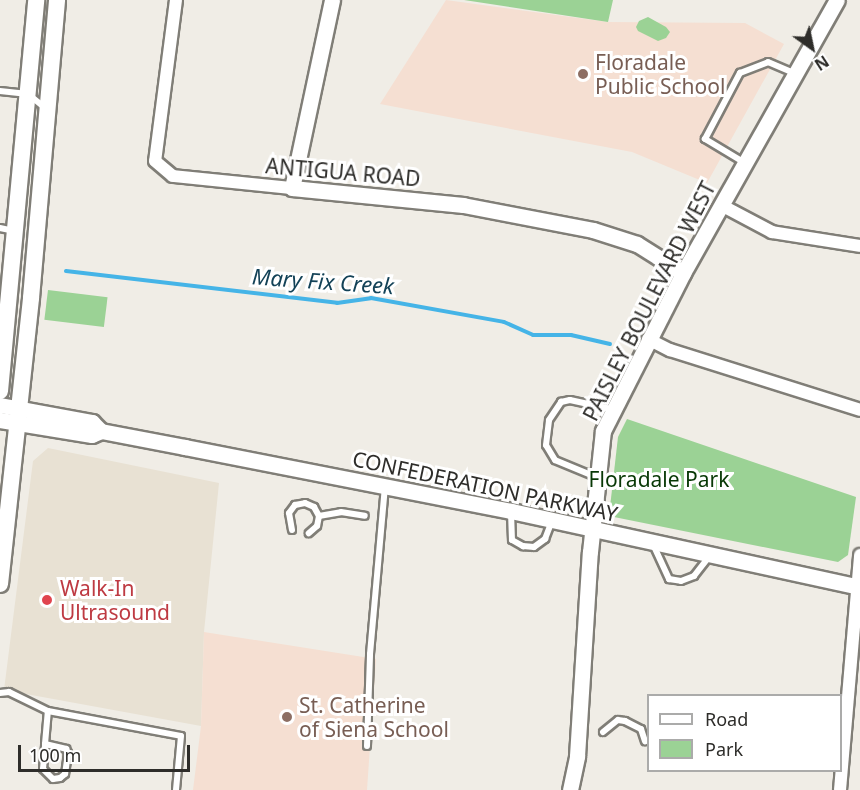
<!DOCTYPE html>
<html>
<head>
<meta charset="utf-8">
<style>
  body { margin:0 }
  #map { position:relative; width:860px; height:790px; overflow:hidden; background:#f0ede6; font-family:"Noto Sans",sans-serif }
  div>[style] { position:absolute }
  .built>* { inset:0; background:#e8e1d3 }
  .education>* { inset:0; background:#f5dfd2 }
  .green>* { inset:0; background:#9bd295; transform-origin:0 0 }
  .stream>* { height:4px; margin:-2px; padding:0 2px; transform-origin:2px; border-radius:2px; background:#45b4e7 }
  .roads { filter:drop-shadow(2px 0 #807e77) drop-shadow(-2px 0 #807e77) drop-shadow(0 2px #807e77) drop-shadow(0 -2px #807e77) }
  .service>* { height:6px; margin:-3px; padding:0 3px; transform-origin:3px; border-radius:3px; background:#fff }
  .minor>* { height:12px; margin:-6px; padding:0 6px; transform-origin:6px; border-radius:6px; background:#fff }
  .tertiary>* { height:15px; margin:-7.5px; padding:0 7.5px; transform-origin:7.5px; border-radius:7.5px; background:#fff }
  .secondary>* { height:16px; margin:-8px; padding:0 8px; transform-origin:8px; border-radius:8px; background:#fff }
  .dots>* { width:16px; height:16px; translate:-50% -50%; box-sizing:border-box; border:3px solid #fff; border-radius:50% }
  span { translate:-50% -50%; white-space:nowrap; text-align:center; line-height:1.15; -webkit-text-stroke:6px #fff; paint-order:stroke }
  .education-label { font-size:21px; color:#785e54 }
  .left { translate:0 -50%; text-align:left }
  .street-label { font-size:21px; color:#2e2d2a }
  .park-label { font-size:21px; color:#083805 }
  .health-label { font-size:21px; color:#be3a42 }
  .water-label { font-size:22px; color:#134257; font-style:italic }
  .legend { position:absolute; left:647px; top:694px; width:195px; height:78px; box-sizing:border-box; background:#fff; border:2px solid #ababaa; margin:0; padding:8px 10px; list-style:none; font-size:18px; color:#2e2d2a }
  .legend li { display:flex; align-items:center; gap:12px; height:30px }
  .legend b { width:30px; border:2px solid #ababaa }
  .north { position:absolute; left:782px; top:18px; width:60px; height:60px; -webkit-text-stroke:4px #fff; paint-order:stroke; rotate:147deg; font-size:16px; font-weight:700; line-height:24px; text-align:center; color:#2e2d2a }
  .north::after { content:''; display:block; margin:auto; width:21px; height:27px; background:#2e2d2a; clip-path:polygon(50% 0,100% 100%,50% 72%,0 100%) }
  .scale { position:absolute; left:18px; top:745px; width:172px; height:27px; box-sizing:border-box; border:3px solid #2e2d2a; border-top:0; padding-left:8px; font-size:18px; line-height:21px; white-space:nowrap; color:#2e2d2a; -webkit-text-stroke:4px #fff; paint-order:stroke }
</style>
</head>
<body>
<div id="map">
  <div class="built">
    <div style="clip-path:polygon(48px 448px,219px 483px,204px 632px,201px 726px,4px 690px,33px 461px)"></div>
  </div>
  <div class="education">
    <div style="clip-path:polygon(446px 0,608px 22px,745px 23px,784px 44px,707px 183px,632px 152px,380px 104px)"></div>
    <div style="clip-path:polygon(204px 632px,376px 659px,367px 790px,193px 790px,201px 726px)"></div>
  </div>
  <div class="green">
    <div style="clip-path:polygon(464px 0,613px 0,608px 22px)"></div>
    <div style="clip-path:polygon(648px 17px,666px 27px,670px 32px,666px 38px,658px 41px,638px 31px,636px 27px,639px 21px)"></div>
    <div style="left:48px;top:290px;width:60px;height:30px;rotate:7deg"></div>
    <div style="clip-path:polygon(627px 419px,856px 497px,848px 555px,838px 562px,609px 516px,618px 437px)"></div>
  </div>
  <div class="stream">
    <div style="left:66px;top:271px;width:273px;rotate:6.7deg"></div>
    <div style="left:337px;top:303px;width:34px;rotate:-8deg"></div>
    <div style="left:371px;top:298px;width:135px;rotate:10.2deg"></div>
    <div style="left:504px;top:322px;width:32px;rotate:24deg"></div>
    <div style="left:533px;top:335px;width:38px"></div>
    <div style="left:571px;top:335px;width:40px;rotate:13deg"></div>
  </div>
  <div class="roads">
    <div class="service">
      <div style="left:0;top:91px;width:28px;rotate:6deg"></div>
      <div style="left:28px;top:94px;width:22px;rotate:39deg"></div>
      <div style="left:745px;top:163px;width:47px;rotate:-149deg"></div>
      <div style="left:705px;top:139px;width:75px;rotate:-62.1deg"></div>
      <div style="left:740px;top:73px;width:30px;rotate:-21deg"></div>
      <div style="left:768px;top:62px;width:30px;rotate:23deg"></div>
      <div style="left:0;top:228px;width:14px;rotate:12deg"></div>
      <div style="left:596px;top:477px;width:44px;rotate:-157.5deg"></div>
      <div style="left:555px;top:460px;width:17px;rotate:-121deg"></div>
      <div style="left:546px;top:445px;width:25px;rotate:-83deg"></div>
      <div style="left:549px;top:420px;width:22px;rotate:-56deg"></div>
      <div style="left:561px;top:402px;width:9px;rotate:-13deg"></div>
      <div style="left:570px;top:400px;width:42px;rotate:12.4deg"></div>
      <div style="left:511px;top:512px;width:28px;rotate:88deg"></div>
      <div style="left:512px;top:540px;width:13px;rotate:29deg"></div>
      <div style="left:523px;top:546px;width:11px;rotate:5deg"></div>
      <div style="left:534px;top:547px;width:14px;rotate:-36deg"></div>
      <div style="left:545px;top:539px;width:19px;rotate:-69deg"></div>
      <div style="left:319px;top:516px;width:22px;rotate:-10deg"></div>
      <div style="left:341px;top:512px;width:24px;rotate:9deg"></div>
      <div style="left:292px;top:530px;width:17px;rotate:-100deg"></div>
      <div style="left:289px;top:513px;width:10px;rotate:-53deg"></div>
      <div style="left:295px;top:505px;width:10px;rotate:-11deg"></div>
      <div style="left:305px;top:503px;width:10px;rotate:24deg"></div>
      <div style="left:314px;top:507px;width:10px;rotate:61deg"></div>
      <div style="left:319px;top:516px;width:10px;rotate:101deg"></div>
      <div style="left:317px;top:526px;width:11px;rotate:139deg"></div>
      <div style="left:652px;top:542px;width:41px;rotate:65.3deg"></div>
      <div style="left:669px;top:579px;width:12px;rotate:9deg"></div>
      <div style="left:681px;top:581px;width:14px;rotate:-21deg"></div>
      <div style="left:694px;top:576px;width:28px;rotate:-52deg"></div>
      <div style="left:0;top:693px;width:9px;rotate:-6deg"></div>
      <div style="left:9px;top:692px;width:43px;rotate:26deg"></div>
      <div style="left:48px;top:711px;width:135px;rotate:10.6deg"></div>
      <div style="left:181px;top:736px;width:54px;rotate:95.3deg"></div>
      <div style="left:603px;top:732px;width:19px;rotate:-39deg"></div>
      <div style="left:618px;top:720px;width:7px;rotate:8deg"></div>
      <div style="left:625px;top:721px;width:18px;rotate:27deg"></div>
      <div style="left:641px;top:729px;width:13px;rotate:72deg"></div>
      <div style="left:45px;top:744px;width:22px;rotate:13deg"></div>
      <div style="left:66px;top:749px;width:4px;rotate:63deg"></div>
      <div style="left:68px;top:753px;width:21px;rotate:98deg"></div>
      <div style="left:65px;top:774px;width:6px;rotate:141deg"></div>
      <div style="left:60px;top:778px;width:7px;rotate:172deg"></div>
      <div style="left:53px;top:779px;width:14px;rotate:-135deg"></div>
      <div style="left:43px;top:769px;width:25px;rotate:-85deg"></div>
      <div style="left:45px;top:744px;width:33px;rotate:-85deg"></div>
      <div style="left:367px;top:746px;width:92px;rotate:-88.1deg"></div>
      <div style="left:370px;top:654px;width:168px;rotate:-84.9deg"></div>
    </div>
    <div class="minor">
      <div style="left:176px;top:0;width:162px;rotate:97.4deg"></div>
      <div style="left:155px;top:161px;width:23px;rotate:40deg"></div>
      <div style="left:173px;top:176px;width:120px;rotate:5.8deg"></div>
      <div style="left:721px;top:205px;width:58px;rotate:27.9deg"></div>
      <div style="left:772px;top:232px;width:89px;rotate:9deg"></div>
      <div style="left:648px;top:339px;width:25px;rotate:27deg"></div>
      <div style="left:670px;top:350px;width:199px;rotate:17.5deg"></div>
      <div style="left:840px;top:790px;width:236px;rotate:-85.1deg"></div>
    </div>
    <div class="tertiary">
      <div style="left:332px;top:0;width:192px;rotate:102deg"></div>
      <div style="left:292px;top:188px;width:172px;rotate:5.7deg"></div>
      <div style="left:463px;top:205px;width:132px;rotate:10.9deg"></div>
      <div style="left:593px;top:230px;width:46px;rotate:17.7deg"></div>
      <div style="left:637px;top:244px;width:54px;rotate:32.2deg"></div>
      <div style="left:0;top:405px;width:94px;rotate:10.5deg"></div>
      <div style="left:92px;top:422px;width:13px;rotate:45deg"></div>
      <div style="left:0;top:420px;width:93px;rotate:9.3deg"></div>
      <div style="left:92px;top:435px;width:10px;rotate:-24deg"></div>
      <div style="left:101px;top:431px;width:86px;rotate:10.8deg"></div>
      <div style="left:185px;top:447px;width:332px;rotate:11.1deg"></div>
      <div style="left:511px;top:511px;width:357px;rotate:12.3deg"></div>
      <div style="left:570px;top:790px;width:35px;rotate:-78deg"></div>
      <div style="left:577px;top:756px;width:204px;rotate:-86.4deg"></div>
      <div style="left:590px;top:552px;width:122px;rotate:-83.9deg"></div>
      <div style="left:603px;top:431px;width:177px;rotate:-63.1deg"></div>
      <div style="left:683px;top:273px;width:313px;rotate:-60.6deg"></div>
    </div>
    <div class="secondary">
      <div style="left:0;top:391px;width:393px;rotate:-84.7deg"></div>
      <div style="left:0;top:584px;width:288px;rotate:-83.8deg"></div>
      <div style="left:31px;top:298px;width:299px;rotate:-85deg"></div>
    </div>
  </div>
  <div class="dots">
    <div style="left:583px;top:74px;background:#8d6e63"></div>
    <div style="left:47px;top:600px;background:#e0444e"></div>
    <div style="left:287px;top:717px;background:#8d6e63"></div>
  </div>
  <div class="education-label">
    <span class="left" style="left:595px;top:74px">Floradale<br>Public School</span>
    <span class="left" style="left:299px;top:717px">St. Catherine<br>of Siena School</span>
  </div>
  <div class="street-label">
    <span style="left:343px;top:172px;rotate:5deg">ANTIGUA ROAD</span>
    <span style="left:649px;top:301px;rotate:-63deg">PAISLEY BOULEVARD WEST</span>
    <span style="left:485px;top:486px;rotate:12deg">CONFEDERATION PARKWAY</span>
  </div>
  <div class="park-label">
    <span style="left:659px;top:479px">Floradale Park</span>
  </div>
  <div class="health-label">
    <span class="left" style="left:60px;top:600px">Walk-In<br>Ultrasound</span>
  </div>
  <div class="water-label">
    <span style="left:323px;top:281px;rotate:4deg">Mary Fix Creek</span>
  </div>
  <ul class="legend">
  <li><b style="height:8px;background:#fff"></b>Road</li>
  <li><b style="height:16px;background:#9bd295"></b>Park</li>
  </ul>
  <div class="north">N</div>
  <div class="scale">100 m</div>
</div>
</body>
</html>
